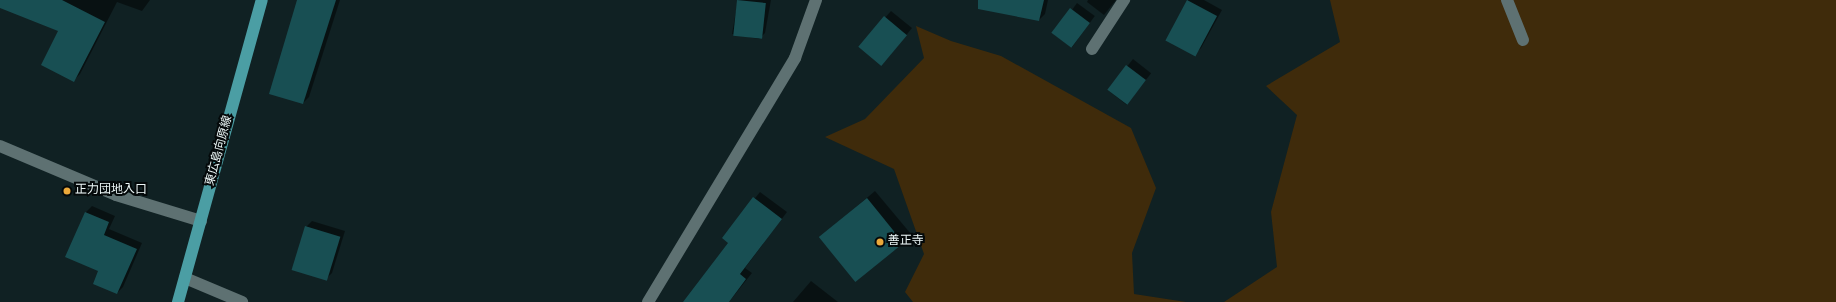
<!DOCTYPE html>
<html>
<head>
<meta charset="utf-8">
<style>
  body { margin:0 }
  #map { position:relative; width:1836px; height:302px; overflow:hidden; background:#102123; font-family:Overpass,"Noto Sans JP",sans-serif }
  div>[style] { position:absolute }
  .green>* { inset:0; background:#3f2b0b }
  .shadow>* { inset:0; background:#0007; transform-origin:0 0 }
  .building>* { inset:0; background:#184f53; transform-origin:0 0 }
  .minor>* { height:12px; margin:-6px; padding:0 6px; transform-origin:6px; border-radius:6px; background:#5e7172 }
  .major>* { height:12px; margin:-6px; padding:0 6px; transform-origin:6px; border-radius:6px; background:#4b9ea4 }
  .dots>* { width:11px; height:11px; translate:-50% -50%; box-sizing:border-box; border:2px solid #04090a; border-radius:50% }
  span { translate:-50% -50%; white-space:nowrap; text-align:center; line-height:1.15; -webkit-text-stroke:4px #04090a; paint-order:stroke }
  .street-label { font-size:12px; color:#ecf7f7 }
  .poi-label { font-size:12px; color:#ecf7f7 }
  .left { translate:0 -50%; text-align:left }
</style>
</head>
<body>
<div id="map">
  <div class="green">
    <div style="clip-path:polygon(1330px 0,1836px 0,1836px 302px,1224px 302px,1277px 267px,1271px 212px,1297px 115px,1266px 86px,1340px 42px)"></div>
    <div style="clip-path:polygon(916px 26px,951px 41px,1001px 56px,1131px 128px,1156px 188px,1132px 253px,1134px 294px,1186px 302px,913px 302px,905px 292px,924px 254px,894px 169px,825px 137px,865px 119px,924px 58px)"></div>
  </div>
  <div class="shadow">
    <div style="clip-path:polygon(20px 0,150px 0,142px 11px,117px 2px,80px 74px,74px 80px,60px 31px)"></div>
    <div style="clip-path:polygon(298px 0,340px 0,309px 97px,303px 103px)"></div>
    <div style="clip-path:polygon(738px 0,771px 0,765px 33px,759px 39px,732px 34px)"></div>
    <div style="clip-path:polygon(1015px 0,1048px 0,1045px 14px,1039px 20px)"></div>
    <div style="clip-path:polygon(1088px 0,1116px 0,1104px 15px,1087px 2px)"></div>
    <div style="clip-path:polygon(1188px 0,1204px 0,1222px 10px,1201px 48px,1195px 54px,1167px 39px)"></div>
    <div style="left:1077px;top:3px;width:22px;height:39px;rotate:36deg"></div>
    <div style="clip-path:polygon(891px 11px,912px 28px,887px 59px,859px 47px)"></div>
    <div style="left:1133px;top:59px;width:23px;height:40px;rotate:38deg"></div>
    <div style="left:875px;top:191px;width:56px;height:72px;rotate:50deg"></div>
    <div style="clip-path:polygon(760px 192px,787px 212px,745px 268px,752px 273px,729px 302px,692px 302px,730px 243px,723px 238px)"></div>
    <div style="clip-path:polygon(92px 206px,115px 216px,109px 229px,142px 243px,123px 287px,117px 293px,99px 271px,86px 212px)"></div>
    <div style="clip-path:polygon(312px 221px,345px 231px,332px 273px,326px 279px,306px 227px)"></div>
    <div style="clip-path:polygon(811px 281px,838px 302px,793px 302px)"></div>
  </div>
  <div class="building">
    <div style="clip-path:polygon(0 0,62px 0,105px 22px,74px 82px,41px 65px,58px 31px,0 8px)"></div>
    <div style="clip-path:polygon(297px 0,336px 0,303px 104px,269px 94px)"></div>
    <div style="left:737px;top:0;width:29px;height:36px;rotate:6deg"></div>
    <div style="clip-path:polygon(978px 0,1044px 0,1039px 21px,978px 9px)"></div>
    <div style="left:1187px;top:0;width:34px;height:46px;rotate:28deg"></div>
    <div style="left:1070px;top:8px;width:25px;height:31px;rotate:37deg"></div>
    <div style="left:884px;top:16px;width:30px;height:40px;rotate:40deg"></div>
    <div style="left:1126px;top:65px;width:25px;height:31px;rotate:37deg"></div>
    <div style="clip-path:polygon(753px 197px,782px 219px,740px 274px,746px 279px,729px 302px,683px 302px,728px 243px,722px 238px)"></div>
    <div style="left:867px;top:198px;width:58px;height:62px;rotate:51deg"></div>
    <div style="clip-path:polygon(85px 212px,109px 222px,104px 235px,137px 249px,117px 294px,93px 284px,98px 271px,65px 257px)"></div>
    <div style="left:305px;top:226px;width:37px;height:46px;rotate:17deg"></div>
  </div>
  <div class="minor">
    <div style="left:1507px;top:0;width:43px;rotate:68.2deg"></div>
    <div style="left:1092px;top:49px;width:59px;rotate:-56.9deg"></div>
    <div style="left:0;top:146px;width:126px;rotate:22.9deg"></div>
    <div style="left:116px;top:195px;width:89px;rotate:17deg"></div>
    <div style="left:185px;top:278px;width:62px;rotate:22.8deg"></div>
    <div style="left:648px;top:302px;width:285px;rotate:-58.9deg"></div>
    <div style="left:795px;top:58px;width:62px;rotate:-70.1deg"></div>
  </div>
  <div class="major">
    <div style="left:178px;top:302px;width:313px;rotate:-74.5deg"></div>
  </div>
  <div class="dots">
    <div style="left:67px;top:191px;background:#eca93a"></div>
    <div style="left:880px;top:242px;background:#eca93a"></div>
  </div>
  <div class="street-label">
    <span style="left:220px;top:151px;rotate:-75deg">東広島向原線</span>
  </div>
  <div class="poi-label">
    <span class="left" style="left:75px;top:191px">正力団地入口</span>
    <span class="left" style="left:888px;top:242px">善正寺</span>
  </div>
</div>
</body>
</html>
